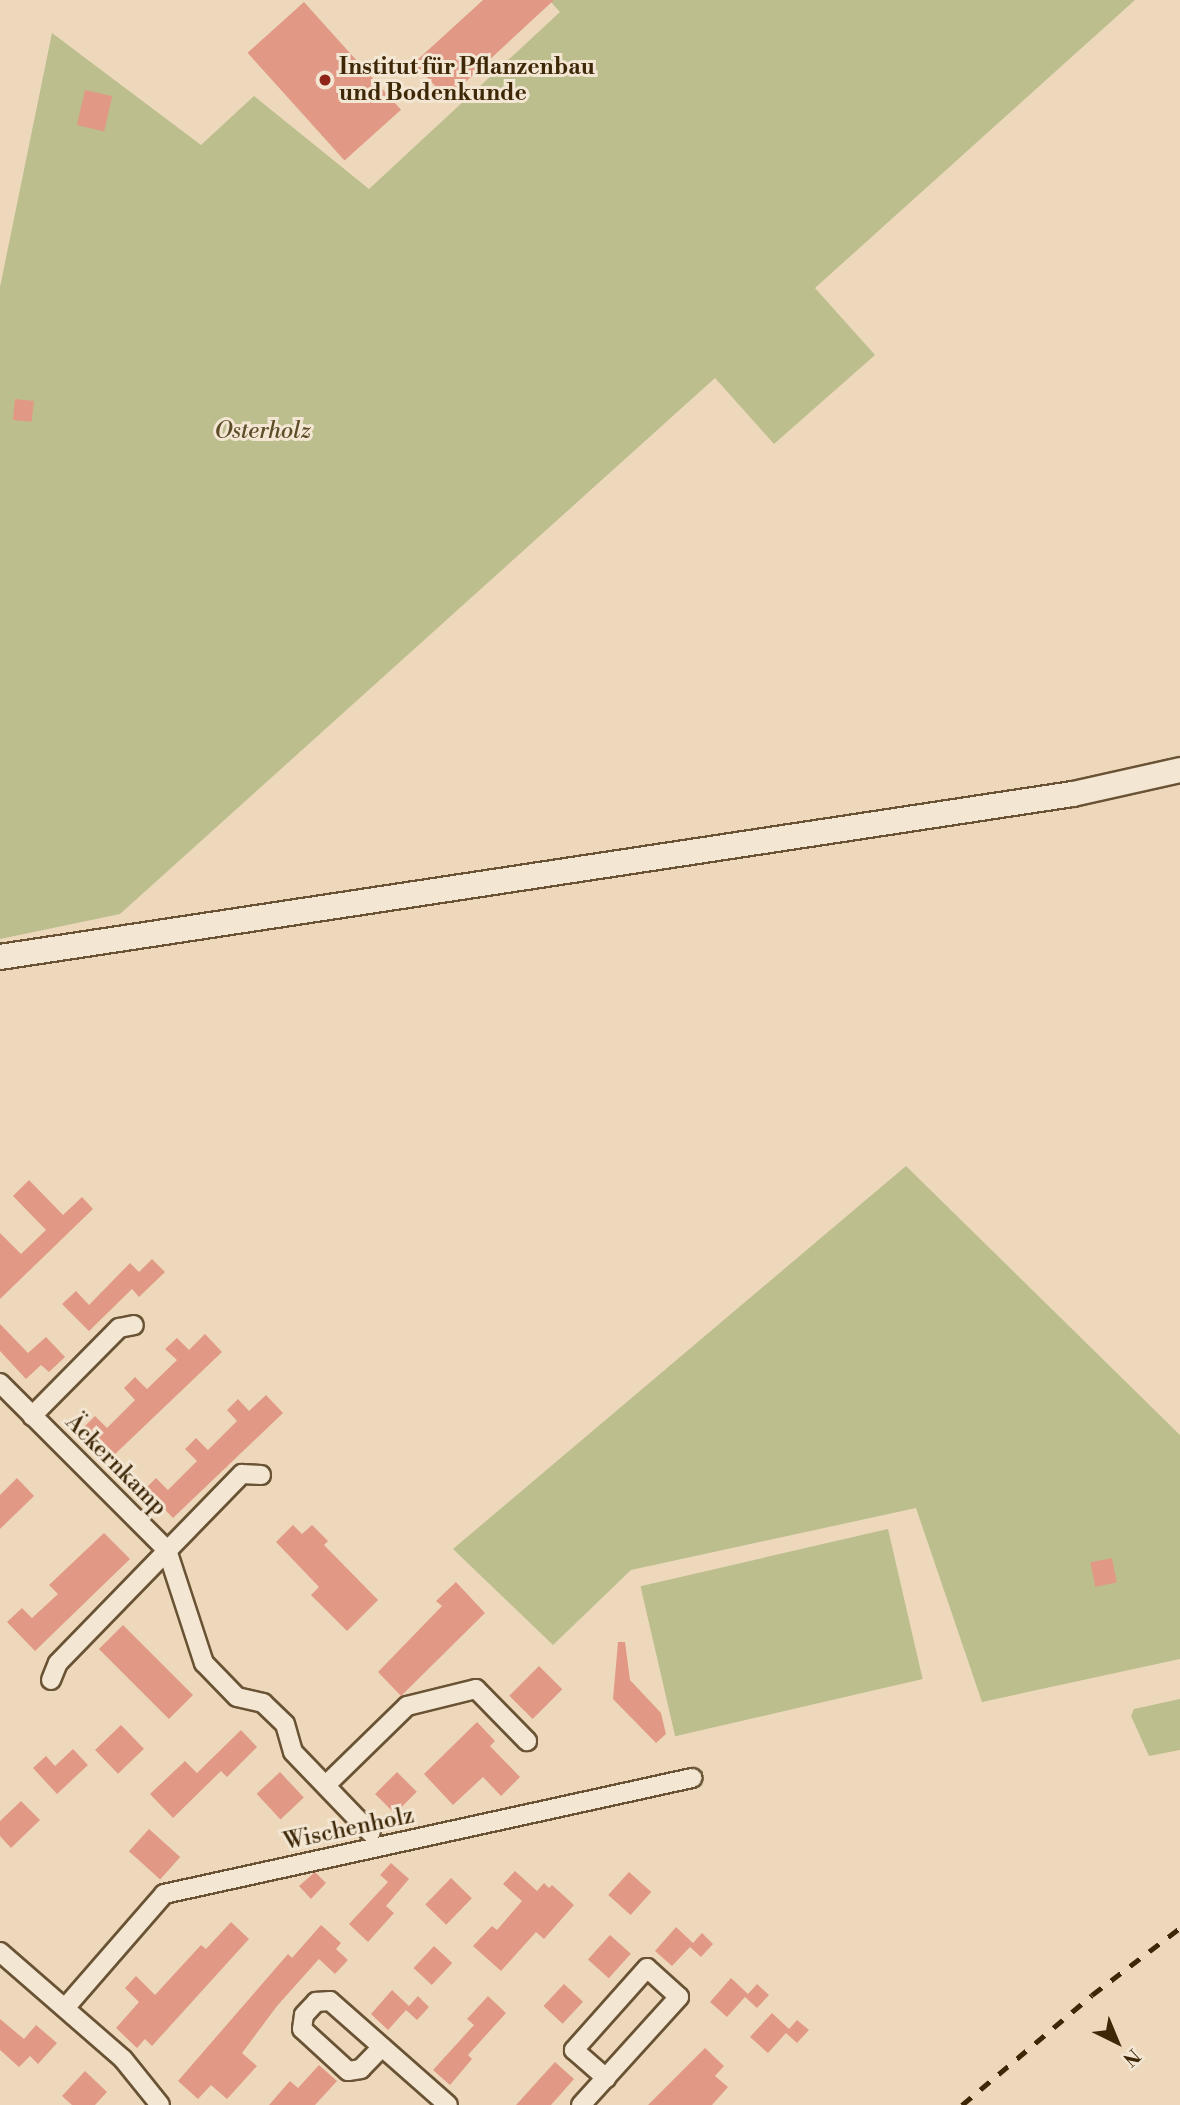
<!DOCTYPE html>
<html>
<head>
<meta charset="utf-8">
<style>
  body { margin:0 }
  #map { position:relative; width:1180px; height:2105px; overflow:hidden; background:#edd8bb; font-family:"Libre Bodoni",serif }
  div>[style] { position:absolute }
  .green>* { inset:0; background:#bcbe8e; transform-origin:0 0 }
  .building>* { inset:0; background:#e19985; transform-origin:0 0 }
  .roads { filter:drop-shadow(2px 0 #695334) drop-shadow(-2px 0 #695334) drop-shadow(0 2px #695334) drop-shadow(0 -2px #695334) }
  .minor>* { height:18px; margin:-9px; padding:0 9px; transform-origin:9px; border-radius:9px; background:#f3e6d3 }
  .secondary>* { height:24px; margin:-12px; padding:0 12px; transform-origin:12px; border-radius:12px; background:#f3e6d3 }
  .rail>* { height:5px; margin-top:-2.5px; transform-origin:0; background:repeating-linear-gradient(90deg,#3d2707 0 12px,transparent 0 24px) }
  .dots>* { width:19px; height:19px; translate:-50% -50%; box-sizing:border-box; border:4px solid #f3e6d3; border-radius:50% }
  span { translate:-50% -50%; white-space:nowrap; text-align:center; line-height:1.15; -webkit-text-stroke:6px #f3e6d3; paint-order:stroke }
  .poi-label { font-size:23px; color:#3d2707; font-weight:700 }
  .left { translate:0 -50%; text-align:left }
  .park-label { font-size:23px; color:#5d4d29; font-style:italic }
  .street-label { font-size:23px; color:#3d2707 }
  .north { position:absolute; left:1082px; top:2007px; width:70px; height:70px; -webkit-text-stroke:5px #f3e6d3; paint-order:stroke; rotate:137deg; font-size:19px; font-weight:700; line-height:28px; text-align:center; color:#3d2707 }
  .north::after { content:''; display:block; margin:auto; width:24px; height:32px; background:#3d2707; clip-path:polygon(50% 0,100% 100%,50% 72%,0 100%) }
</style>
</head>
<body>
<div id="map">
  <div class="green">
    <div style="clip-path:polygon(549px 0,1135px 0,815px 288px,875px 355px,774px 444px,715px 378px,120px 914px,0 939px,0 287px,52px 33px,201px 145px,254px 96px,369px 189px,560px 12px)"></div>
    <div style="clip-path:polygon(906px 1166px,1180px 1435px,1180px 1659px,982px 1702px,916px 1508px,631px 1570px,553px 1645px,453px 1549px)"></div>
    <div style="left:888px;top:1529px;width:154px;height:254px;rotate:77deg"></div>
    <div style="clip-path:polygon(1180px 1699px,1180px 1750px,1149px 1756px,1131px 1716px,1134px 1709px)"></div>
  </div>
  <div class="building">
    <div style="clip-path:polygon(483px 0,554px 0,447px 99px,414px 63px)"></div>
    <div style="left:304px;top:2px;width:145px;height:76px;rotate:48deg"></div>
    <div style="left:85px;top:90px;width:28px;height:36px;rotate:13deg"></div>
    <div style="left:15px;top:399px;width:19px;height:21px;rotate:6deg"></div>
    <div style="clip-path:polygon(29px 1180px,63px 1215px,82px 1197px,93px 1209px,0 1299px,0 1233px,21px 1254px,46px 1230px,13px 1196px)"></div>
    <div style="clip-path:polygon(152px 1259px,165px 1272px,139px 1297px,132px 1289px,89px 1331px,62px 1304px,76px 1291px,89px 1305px,130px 1263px,139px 1272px)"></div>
    <div style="clip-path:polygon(0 1324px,28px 1353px,46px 1337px,65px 1357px,49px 1372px,41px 1365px,26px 1379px,0 1351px)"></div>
    <div style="clip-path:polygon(205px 1334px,222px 1352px,112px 1457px,84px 1427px,95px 1416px,107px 1428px,135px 1400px,124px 1388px,135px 1377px,147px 1389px,177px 1360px,165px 1349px,177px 1338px,189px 1350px)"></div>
    <div style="clip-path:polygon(266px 1395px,283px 1413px,173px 1518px,145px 1489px,156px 1478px,168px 1490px,197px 1461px,185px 1449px,196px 1438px,208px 1450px,237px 1421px,227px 1410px,238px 1399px,249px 1411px)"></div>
    <div style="clip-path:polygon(17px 1478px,34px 1496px,0 1529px,0 1495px)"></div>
    <div style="clip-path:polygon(293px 1525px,302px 1534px,312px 1525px,328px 1541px,324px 1545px,378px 1600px,347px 1631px,311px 1595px,319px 1587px,276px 1542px)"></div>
    <div style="clip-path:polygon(104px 1533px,130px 1559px,35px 1651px,7px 1622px,22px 1608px,32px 1618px,58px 1594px,49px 1585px)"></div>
    <div style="left:1112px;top:1558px;width:25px;height:22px;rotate:79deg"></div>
    <div style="clip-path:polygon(456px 1582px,485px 1613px,401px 1696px,378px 1672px,442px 1606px,436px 1601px)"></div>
    <div style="left:123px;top:1625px;width:99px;height:34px;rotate:45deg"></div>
    <div style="clip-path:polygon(618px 1642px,625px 1642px,630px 1680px,661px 1713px,666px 1734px,656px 1743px,613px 1699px)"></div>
    <div style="left:539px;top:1666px;width:33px;height:42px;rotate:45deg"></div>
    <div style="clip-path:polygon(477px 1722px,495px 1741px,490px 1746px,520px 1777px,501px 1796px,483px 1777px,453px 1805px,424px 1774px)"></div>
    <div style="left:121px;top:1725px;width:33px;height:36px;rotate:46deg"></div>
    <div style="clip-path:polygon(241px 1730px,257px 1747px,227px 1777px,221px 1771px,173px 1818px,150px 1794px,185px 1761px,197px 1773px)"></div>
    <div style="clip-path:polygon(73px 1749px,88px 1765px,57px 1794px,33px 1768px,46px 1756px,55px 1766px)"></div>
    <div style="left:280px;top:1772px;width:35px;height:32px;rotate:47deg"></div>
    <div style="left:397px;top:1772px;width:28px;height:31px;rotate:45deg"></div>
    <div style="clip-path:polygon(21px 1801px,40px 1820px,11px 1848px,0 1836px,0 1821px)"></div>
    <div style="left:149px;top:1829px;width:42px;height:30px;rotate:42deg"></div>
    <div style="clip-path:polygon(391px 1863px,409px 1879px,386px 1906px,394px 1913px,368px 1942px,349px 1924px,388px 1882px,380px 1875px)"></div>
    <div style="clip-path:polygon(515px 1871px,537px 1891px,544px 1883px,549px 1888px,552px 1885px,574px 1905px,544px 1939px,536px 1932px,501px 1971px,473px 1946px,492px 1926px,497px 1930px,522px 1901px,503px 1884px)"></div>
    <div style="clip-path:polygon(315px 1872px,326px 1883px,311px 1899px,299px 1886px)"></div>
    <div style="left:629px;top:1872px;width:30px;height:31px;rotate:42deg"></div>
    <div style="left:451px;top:1878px;width:29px;height:37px;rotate:44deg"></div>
    <div style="clip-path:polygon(231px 1922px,249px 1939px,152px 2046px,145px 2039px,137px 2048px,116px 2028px,139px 2002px,125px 1988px,136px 1976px,155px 1995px,201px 1945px,206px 1949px)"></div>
    <div style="clip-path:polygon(321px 1925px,341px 1943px,336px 1949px,348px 1960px,335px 1974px,319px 1959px,277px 2006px,242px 2053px,257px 2066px,227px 2099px,211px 2085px,198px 2099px,178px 2081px,288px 1954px,292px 1958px)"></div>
    <div style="clip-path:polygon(676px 1927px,693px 1943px,702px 1933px,713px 1944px,701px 1957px,690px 1947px,672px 1966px,655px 1951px)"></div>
    <div style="left:610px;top:1935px;width:28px;height:33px;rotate:42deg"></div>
    <div style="left:434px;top:1946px;width:25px;height:30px;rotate:43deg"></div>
    <div style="clip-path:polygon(731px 1978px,748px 1994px,757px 1984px,769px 1995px,757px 2008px,745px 1997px,727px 2017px,710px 2002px)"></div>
    <div style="left:564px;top:1984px;width:26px;height:30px;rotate:43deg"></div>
    <div style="clip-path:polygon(392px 1990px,409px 2006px,418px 1996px,429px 2007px,417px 2020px,406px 2010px,388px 2030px,371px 2014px)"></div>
    <div style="clip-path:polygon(488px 1996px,506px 2013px,468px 2055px,472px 2059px,450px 2085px,433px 2070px,474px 2025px,467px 2019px)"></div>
    <div style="clip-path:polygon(772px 2013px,789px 2029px,797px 2020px,809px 2030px,797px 2043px,786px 2033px,768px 2053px,750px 2037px)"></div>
    <div style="clip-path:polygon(0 2019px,24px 2039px,36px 2025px,57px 2043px,38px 2064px,30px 2056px,19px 2067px,0 2050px)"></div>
    <div style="clip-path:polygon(705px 2048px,724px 2066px,715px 2076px,728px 2087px,712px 2105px,648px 2105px)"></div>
    <div style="clip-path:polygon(555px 2062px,574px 2079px,551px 2105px,516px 2105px)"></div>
    <div style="clip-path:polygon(319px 2065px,337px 2081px,315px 2105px,269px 2105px,290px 2081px,298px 2088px)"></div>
    <div style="clip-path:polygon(85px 2071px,107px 2092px,95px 2105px,72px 2105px,62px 2096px)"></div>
  </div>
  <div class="roads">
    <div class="minor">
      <div style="left:0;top:1383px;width:236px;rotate:45deg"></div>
      <div style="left:167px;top:1550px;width:119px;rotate:71.9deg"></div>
      <div style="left:204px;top:1663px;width:47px;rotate:45.9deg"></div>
      <div style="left:237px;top:1697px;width:27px;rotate:13deg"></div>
      <div style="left:263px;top:1703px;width:30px;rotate:44deg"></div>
      <div style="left:285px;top:1724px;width:29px;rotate:74deg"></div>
      <div style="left:293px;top:1752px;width:112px;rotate:46.1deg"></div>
      <div style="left:32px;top:1416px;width:124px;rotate:-45.3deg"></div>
      <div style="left:119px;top:1328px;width:15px;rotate:-11deg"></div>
      <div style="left:51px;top:1680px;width:18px;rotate:-68deg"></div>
      <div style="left:58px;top:1663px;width:264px;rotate:-45.8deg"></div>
      <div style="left:242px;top:1474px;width:19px;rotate:3deg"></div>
      <div style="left:326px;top:1785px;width:113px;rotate:-44.3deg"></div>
      <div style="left:407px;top:1706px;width:71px;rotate:-13.8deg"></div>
      <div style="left:476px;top:1689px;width:73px;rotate:45.6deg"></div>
      <div style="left:0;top:1952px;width:163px;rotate:41deg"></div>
      <div style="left:123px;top:2059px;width:59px;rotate:51.2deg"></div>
      <div style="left:65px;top:2008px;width:151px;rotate:-49deg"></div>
      <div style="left:164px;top:1894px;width:541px;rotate:-12.39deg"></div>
      <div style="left:382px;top:2047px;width:30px;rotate:134deg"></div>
      <div style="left:361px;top:2069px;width:13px;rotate:171deg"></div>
      <div style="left:348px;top:2071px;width:62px;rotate:-137.6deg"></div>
      <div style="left:302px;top:2029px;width:14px;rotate:-82deg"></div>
      <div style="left:304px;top:2015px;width:18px;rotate:-47deg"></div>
      <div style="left:316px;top:2002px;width:14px;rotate:-4deg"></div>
      <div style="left:330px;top:2001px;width:157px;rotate:41.4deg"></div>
      <div style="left:581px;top:2105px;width:146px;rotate:-47.8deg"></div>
      <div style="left:679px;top:1997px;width:43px;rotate:-137.8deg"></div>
      <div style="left:647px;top:1968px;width:110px;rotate:131.7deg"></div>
      <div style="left:574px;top:2050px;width:43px;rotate:41.2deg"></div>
    </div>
    <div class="secondary">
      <div style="left:0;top:957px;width:1085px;rotate:-8.64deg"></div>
      <div style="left:1073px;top:794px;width:110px;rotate:-12.6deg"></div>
    </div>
  </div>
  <div class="rail">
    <div style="left:962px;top:2105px;width:170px;rotate:-40.2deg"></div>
    <div style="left:1092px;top:1995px;width:111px;rotate:-37.3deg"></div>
  </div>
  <div class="dots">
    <div style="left:325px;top:80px;background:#8f2418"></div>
  </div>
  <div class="poi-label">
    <span class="left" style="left:339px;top:80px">Institut für Pflanzenbau<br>und Bodenkunde</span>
  </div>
  <div class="park-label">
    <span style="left:263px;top:431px">Osterholz</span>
  </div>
  <div class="street-label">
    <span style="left:116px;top:1465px;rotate:45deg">Äckernkamp</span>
    <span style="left:349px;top:1829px;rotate:-12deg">Wischenholz</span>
  </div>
  <div class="north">N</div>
</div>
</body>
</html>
